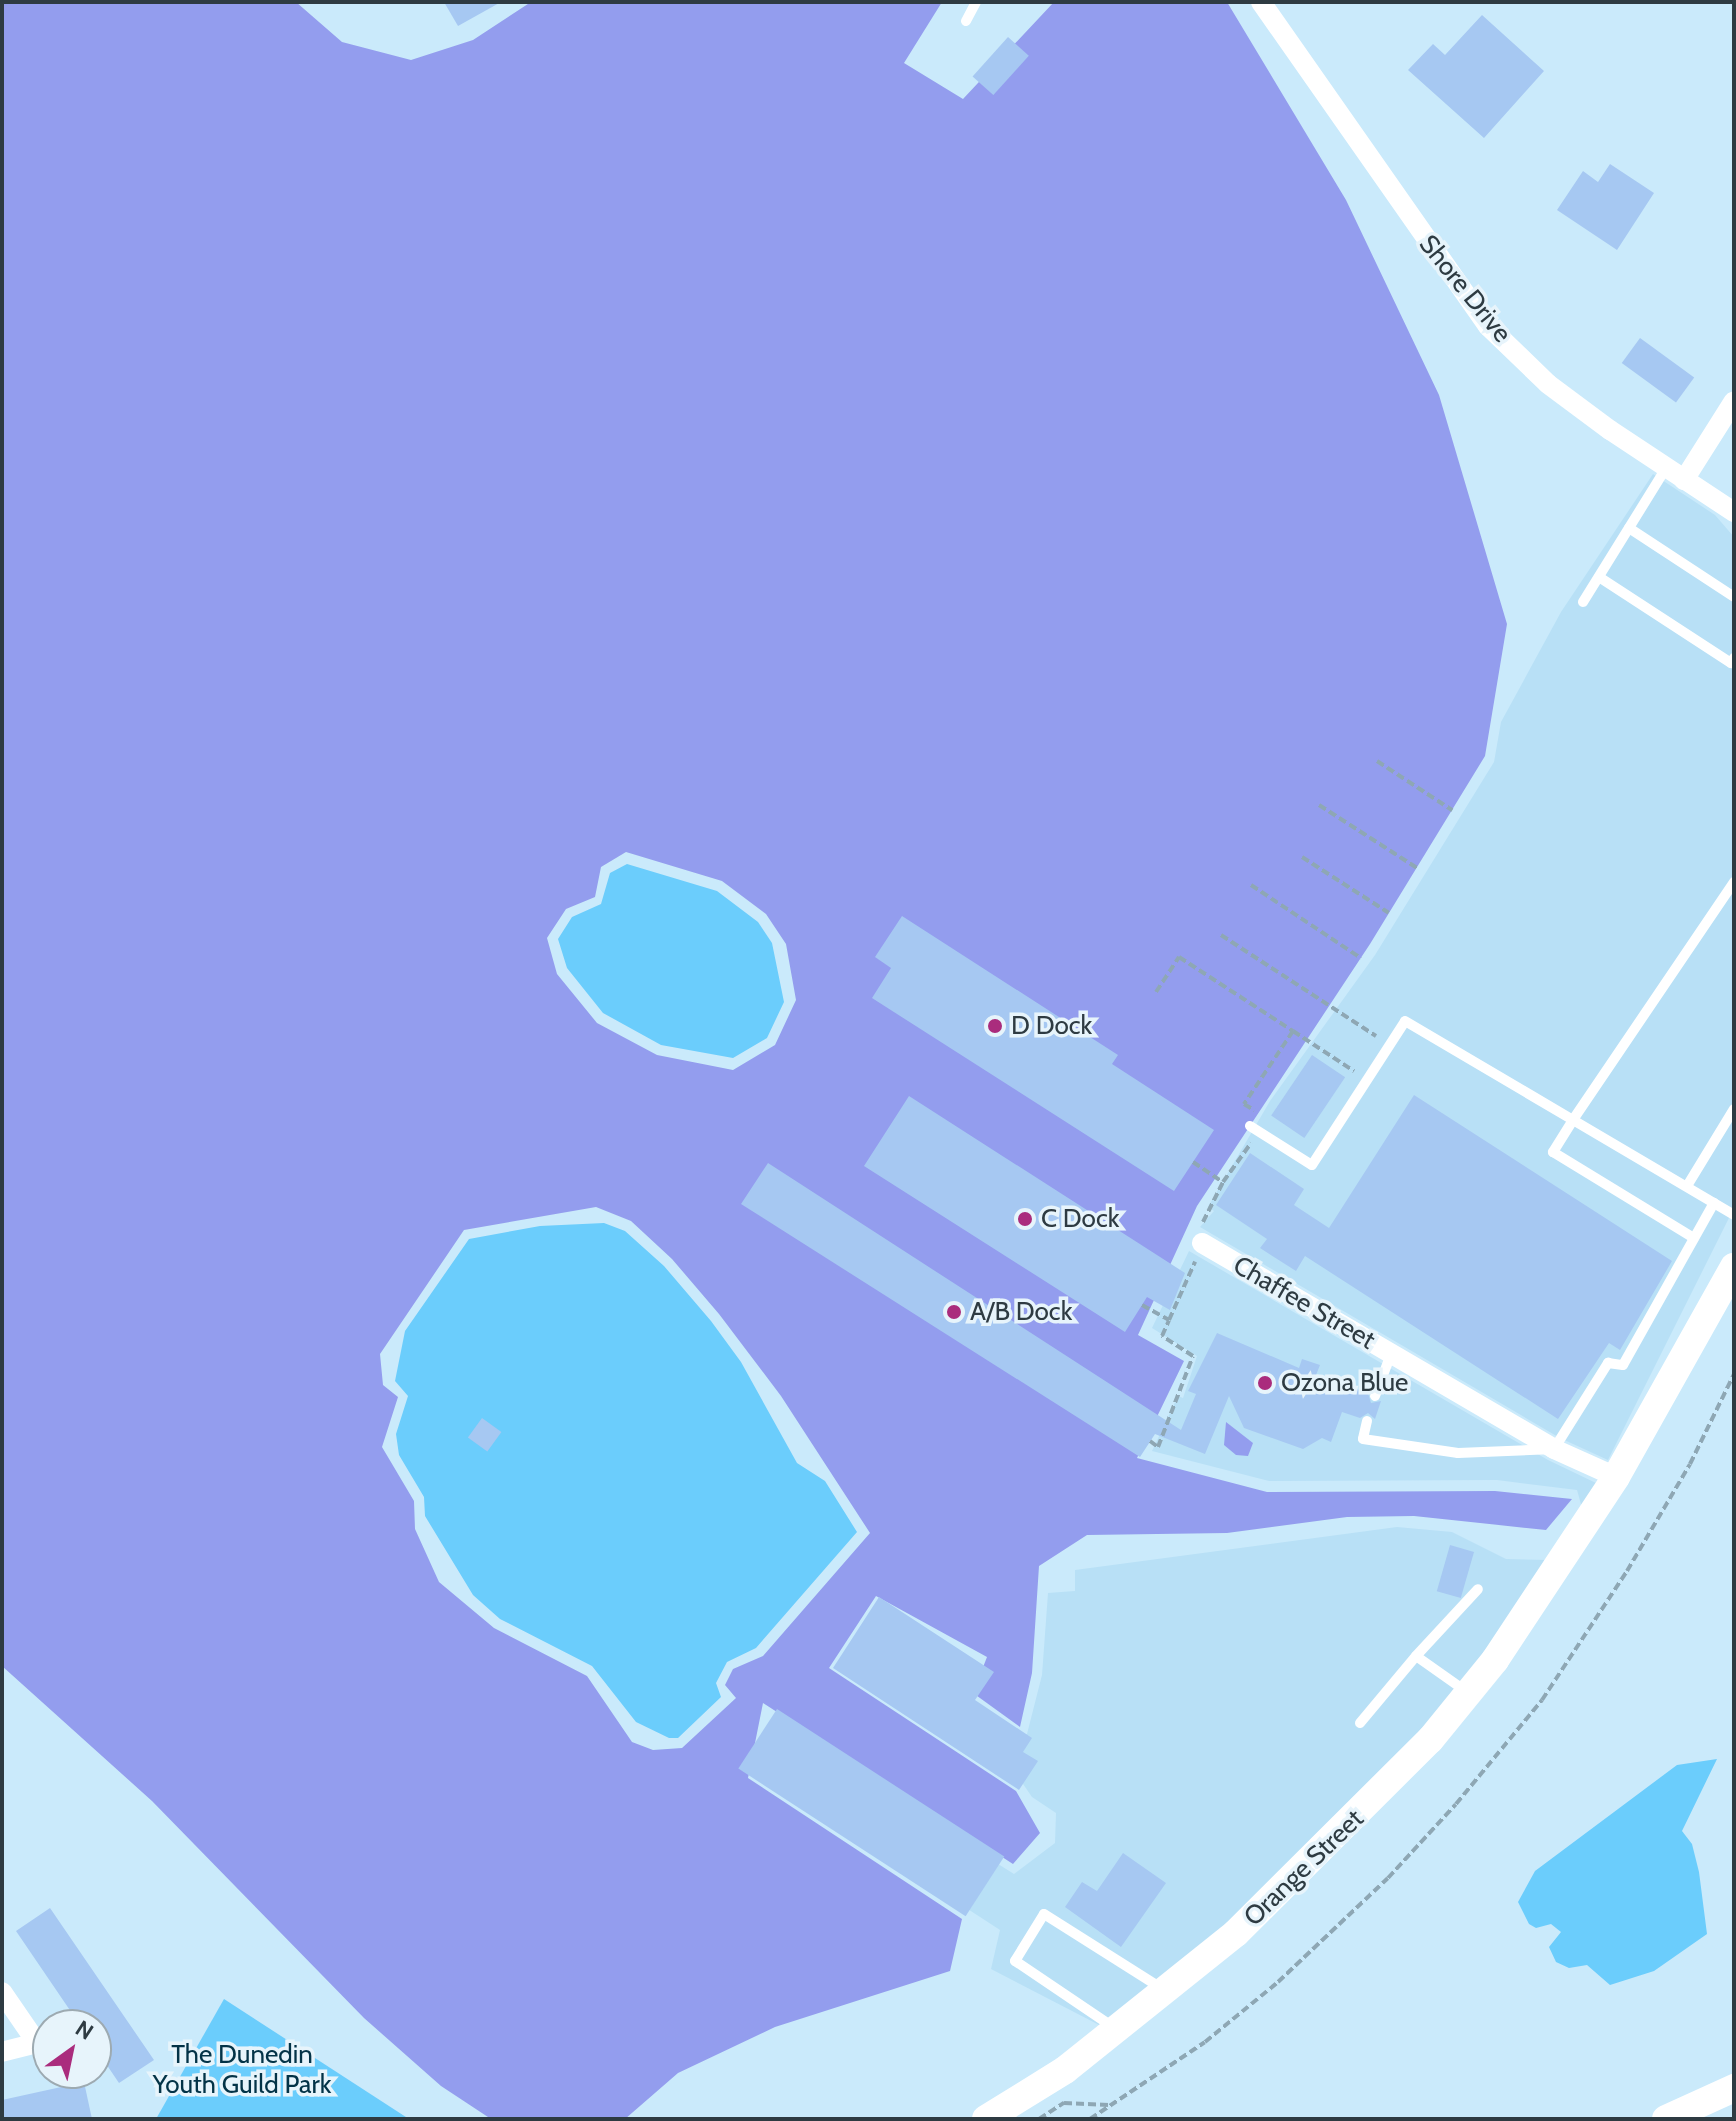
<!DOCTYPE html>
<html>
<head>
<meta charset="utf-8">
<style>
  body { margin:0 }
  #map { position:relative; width:1736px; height:2121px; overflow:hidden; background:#caeafb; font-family:Cabin,sans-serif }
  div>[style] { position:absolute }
  .built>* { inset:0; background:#b8e0f6 }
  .green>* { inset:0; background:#6bcdfc }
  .water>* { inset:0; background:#939dee }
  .building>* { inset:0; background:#a6c8f2; transform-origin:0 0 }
  .path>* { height:4px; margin-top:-2px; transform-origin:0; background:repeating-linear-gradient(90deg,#8ea7b4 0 8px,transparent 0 12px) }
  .lane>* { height:10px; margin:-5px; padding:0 5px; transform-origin:5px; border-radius:5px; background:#fff }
  .street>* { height:20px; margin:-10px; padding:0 10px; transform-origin:10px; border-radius:10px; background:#fff }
  .secondary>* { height:28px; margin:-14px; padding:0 14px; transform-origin:14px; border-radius:14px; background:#fff }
  .dots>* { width:22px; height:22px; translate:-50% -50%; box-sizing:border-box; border:4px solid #e7f4fb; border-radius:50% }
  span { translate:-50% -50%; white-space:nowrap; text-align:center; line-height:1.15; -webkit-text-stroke:7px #e7f4fb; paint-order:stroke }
  .street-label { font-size:26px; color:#2e3b42 }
  .poi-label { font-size:26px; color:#2e3b42 }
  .left { translate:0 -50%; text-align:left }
  .park-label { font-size:26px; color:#033347 }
  .frame { position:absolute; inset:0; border:4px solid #2e3b42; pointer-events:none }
  .north { position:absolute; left:32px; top:2009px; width:80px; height:80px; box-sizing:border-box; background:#e7f4fb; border:2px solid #9daab1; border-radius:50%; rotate:33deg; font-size:22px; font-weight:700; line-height:32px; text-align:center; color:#2e3b42 }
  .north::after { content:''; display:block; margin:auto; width:28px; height:36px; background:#aa2c7d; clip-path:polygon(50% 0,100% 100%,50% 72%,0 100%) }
</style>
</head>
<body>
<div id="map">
  <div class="built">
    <div style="clip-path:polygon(1653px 474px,1715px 515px,1734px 537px,1734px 1208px,1608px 1460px,1560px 1438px,1200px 1227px,1214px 1211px,1208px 1207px,1270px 1101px,1375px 955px,1494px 762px,1501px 722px,1561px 612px)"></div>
    <div style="clip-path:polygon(1189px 1251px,1548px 1460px,1596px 1483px,1582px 1508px,1577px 1490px,1497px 1480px,1269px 1481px,1152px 1451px,1178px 1396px,1183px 1398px,1197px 1356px,1152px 1328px)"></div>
    <div style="clip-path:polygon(1397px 1527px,1452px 1532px,1506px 1559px,1548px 1560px,1486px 1653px,1421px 1732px,1230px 1924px,1103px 2027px,991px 1969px,1000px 1930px,759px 1773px,780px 1727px,1014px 1874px,1055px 1843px,1056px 1813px,1032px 1797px,963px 1697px,1020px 1737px,1027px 1734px,1042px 1675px,1048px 1593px,1075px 1591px,1075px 1570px)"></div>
  </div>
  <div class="green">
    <div style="clip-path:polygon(627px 864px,717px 891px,758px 922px,772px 943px,784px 1002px,767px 1038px,733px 1058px,661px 1045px,603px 1013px,567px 968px,558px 939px,572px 917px,601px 904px,610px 873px)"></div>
    <div style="clip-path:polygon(604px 1223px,625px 1231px,664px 1266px,711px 1321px,741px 1362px,797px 1463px,825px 1481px,857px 1532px,756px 1648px,727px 1662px,716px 1683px,721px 1697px,678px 1738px,669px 1738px,636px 1722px,592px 1666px,500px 1619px,473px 1595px,425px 1516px,424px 1497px,399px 1455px,396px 1434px,408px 1396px,395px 1381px,405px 1331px,469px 1239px,540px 1226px)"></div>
    <div style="clip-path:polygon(1717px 1759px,1682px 1831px,1692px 1844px,1699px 1872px,1707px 1934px,1654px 1971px,1610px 1985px,1587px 1965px,1569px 1968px,1556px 1962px,1549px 1947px,1561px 1932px,1551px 1924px,1536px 1928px,1529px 1924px,1518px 1902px,1535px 1871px,1677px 1765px)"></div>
    <div style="clip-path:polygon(224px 1999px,409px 2119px,156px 2119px)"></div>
  </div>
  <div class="water">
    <div style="clip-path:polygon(evenodd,2px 2px,296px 2px,342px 42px,411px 60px,473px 40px,531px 2px,942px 2px,904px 63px,963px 99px,1054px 2px,1227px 2px,1346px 200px,1439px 395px,1507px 624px,1485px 756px,1370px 944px,1197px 1206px,1138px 1335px,1184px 1361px,1137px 1458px,1267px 1492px,1495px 1491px,1572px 1499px,1546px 1530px,1414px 1516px,1347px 1517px,1227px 1533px,1087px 1535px,1039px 1566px,1032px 1673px,1020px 1727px,973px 1693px,987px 1657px,876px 1596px,829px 1668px,1016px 1791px,1040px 1833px,1013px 1864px,763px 1703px,748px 1778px,962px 1919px,950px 1971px,775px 2027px,678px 2073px,625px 2119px,491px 2119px,441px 2086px,364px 2018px,152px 1801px,2px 1666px,2px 2px,626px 852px,722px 881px,766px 914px,786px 944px,796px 1000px,775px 1045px,733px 1070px,657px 1055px,597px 1023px,557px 974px,547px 938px,566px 909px,595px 897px,601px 867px,626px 852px,2px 2px,596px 1207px,631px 1221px,672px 1259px,719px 1314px,781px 1396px,870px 1533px,763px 1656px,733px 1669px,725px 1685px,736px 1698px,682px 1748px,653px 1750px,632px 1742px,587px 1676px,494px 1628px,439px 1582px,415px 1529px,414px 1501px,382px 1447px,398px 1397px,383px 1385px,380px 1354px,464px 1230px,596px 1207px)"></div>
    <div style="clip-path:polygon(1226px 1422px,1253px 1443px,1248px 1456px,1236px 1455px,1224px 1445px)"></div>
  </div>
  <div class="building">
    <div style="clip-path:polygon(444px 2px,501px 2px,458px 26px)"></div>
    <div style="clip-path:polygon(1482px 15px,1544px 71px,1484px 138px,1408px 70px,1433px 44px,1445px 55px)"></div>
    <div style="left:1008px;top:37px;width:28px;height:53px;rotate:42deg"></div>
    <div style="clip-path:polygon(1610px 164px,1654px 193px,1617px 250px,1557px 210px,1583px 171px,1598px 182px)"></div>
    <div style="left:1640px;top:338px;width:67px;height:31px;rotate:36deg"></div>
    <div style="clip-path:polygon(902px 916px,1118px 1055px,1112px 1064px,1214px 1130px,1174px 1191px,872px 998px,891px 968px,875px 957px)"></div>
    <div style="left:1312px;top:1055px;width:40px;height:73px;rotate:34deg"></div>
    <div style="clip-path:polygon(1414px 1095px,1672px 1261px,1620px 1350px,1609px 1343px,1558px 1419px,1305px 1256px,1296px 1271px,1260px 1248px,1267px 1239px,1216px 1205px,1250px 1153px,1304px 1189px,1294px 1205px,1329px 1228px)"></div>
    <div style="clip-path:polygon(909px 1096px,1185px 1273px,1170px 1310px,1147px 1297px,1125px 1332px,864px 1166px)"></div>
    <div style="clip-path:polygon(768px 1163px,1181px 1430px,1196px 1394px,1188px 1391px,1217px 1333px,1299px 1368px,1302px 1359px,1320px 1365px,1316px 1375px,1368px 1393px,1371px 1403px,1381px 1401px,1375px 1419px,1368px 1413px,1360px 1418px,1342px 1412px,1331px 1442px,1322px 1438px,1303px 1449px,1244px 1428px,1229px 1396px,1205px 1454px,1155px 1434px,1140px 1457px,741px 1204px)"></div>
    <div style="left:482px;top:1418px;width:24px;height:24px;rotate:36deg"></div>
    <div style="left:1450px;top:1545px;width:25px;height:48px;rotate:16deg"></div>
    <div style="clip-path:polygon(879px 1597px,994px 1672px,975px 1700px,1032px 1738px,1023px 1752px,1038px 1761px,1019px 1790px,833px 1668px)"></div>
    <div style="left:777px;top:1709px;width:271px;height:71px;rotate:33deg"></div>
    <div style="clip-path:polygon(1123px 1853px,1166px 1883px,1121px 1947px,1065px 1907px,1082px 1882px,1097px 1891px)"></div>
    <div style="clip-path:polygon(50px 1908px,154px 2060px,119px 2083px,96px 2049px,96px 2025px,80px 2025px,16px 1931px)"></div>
    <div style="clip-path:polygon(84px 2082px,92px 2119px,2px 2119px,2px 2100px)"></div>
  </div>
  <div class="path">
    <div style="left:1377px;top:761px;width:90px;rotate:33.2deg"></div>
    <div style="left:1319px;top:805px;width:117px;rotate:32.7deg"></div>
    <div style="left:1302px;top:857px;width:103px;rotate:32.8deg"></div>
    <div style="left:1251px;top:885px;width:132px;rotate:33.6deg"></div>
    <div style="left:1221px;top:935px;width:185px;rotate:33.1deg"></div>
    <div style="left:1156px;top:992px;width:42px;rotate:-56.7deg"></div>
    <div style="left:1179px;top:957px;width:136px;rotate:33deg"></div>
    <div style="left:1293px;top:1031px;width:88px;rotate:123.9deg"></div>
    <div style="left:1244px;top:1104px;width:12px;rotate:31deg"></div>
    <div style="left:1293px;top:1031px;width:73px;rotate:33.3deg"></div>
    <div style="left:1193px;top:1162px;width:36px;rotate:34deg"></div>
    <div style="left:1223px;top:1182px;width:48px;rotate:-54.3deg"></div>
    <div style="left:1203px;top:1222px;width:45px;rotate:-63.4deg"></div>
    <div style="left:1142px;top:1305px;width:31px;rotate:29deg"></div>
    <div style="left:1169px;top:1320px;width:64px;rotate:-65.9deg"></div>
    <div style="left:1150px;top:1441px;width:10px;rotate:37deg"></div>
    <div style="left:1158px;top:1447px;width:97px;rotate:-69deg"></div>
    <div style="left:1193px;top:1356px;width:37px;rotate:-147deg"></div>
    <div style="left:1162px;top:1336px;width:17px;rotate:-66deg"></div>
    <div style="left:1039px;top:2119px;width:30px;rotate:-33deg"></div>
    <div style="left:1064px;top:2103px;width:45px;rotate:2.5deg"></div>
    <div style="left:1090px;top:2119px;width:138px;rotate:-33.8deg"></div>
    <div style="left:1205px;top:2042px;width:94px;rotate:-39.4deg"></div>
    <div style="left:1278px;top:1982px;width:151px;rotate:-43.4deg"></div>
    <div style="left:1388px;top:1878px;width:100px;rotate:-47.4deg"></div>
    <div style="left:1456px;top:1804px;width:135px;rotate:-50.4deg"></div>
    <div style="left:1542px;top:1700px;width:154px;rotate:-56.6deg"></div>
    <div style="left:1627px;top:1571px;width:124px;rotate:-59.5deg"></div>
    <div style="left:1690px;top:1464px;width:100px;rotate:-63.9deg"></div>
  </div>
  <div class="lane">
    <div style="left:966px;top:21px;width:21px;rotate:-62deg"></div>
    <div style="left:1629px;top:528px;width:126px;rotate:33.3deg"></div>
    <div style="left:1599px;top:577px;width:158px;rotate:33.1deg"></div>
    <div style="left:1731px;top:663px;width:6px;rotate:-59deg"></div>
    <div style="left:1583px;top:602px;width:158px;rotate:-58.2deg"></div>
    <div style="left:1734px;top:882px;width:287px;rotate:124.1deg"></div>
    <div style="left:1573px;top:1120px;width:187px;rotate:30.5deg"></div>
    <div style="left:1250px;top:1126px;width:73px;rotate:32.2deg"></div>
    <div style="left:1312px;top:1165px;width:171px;rotate:-57.1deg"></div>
    <div style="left:1405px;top:1021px;width:195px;rotate:30.5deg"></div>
    <div style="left:1573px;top:1120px;width:38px;rotate:122deg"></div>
    <div style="left:1553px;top:1152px;width:165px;rotate:31.4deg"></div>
    <div style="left:1687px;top:1186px;width:90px;rotate:-58.6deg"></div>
    <div style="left:1375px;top:1396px;width:45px;rotate:-69.1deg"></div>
    <div style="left:1367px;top:1421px;width:18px;rotate:103deg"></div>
    <div style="left:1363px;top:1439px;width:96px;rotate:8.4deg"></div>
    <div style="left:1458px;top:1453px;width:96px;rotate:-2.4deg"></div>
    <div style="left:1554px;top:1449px;width:102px;rotate:-57.9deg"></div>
    <div style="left:1608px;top:1363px;width:15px;rotate:8deg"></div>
    <div style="left:1623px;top:1365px;width:186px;rotate:-60.7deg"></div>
    <div style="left:1467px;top:1692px;width:62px;rotate:-144.8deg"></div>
    <div style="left:1416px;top:1656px;width:91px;rotate:-47.2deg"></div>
    <div style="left:1360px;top:1723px;width:87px;rotate:-50.1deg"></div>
    <div style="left:1113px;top:2027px;width:118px;rotate:-146deg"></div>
    <div style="left:1015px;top:1961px;width:55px;rotate:-58.3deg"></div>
    <div style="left:1044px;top:1914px;width:138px;rotate:32.3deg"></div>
  </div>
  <div class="street">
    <div style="left:1261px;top:2px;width:396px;rotate:55deg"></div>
    <div style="left:1488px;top:326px;width:83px;rotate:44deg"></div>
    <div style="left:1548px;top:384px;width:77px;rotate:36.6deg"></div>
    <div style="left:1610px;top:430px;width:149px;rotate:33.5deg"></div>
    <div style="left:1684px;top:480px;width:93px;rotate:-57.7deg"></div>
    <div style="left:1202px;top:1243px;width:408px;rotate:30.3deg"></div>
    <div style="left:1554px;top:1449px;width:68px;rotate:24.3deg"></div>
    <div style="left:2px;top:1992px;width:62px;rotate:55.5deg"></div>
    <div style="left:37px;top:2043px;width:36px;rotate:166deg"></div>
  </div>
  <div class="secondary">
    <div style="left:986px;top:2119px;width:93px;rotate:-31.8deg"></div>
    <div style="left:1065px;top:2070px;width:219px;rotate:-38.7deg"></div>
    <div style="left:1236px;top:1933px;width:274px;rotate:-44.9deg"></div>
    <div style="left:1430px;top:1740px;width:103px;rotate:-50.9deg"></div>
    <div style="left:1495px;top:1660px;width:219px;rotate:-56.5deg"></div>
    <div style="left:1616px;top:1477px;width:241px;rotate:-60.7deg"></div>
    <div style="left:1666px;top:2119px;width:75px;rotate:-24.5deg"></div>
  </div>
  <div class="dots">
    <div style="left:995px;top:1026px;background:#aa2c7d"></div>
    <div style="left:1025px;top:1219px;background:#aa2c7d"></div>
    <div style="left:954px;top:1312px;background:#aa2c7d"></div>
    <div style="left:1265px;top:1383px;background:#aa2c7d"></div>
  </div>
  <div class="street-label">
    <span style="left:1465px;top:289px;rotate:51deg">Shore Drive</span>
    <span style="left:1304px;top:1303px;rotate:30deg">Chaffee Street</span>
    <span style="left:1304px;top:1868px;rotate:-44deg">Orange Street</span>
  </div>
  <div class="poi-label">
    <span class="left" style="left:1011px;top:1026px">D Dock</span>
    <span class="left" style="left:1041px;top:1219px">C Dock</span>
    <span class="left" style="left:970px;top:1312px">A/B Dock</span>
    <span class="left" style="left:1281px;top:1383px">Ozona Blue</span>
  </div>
  <div class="park-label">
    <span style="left:242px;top:2070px">The Dunedin<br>Youth Guild Park</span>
  </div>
  <div class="frame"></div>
  <div class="north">N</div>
</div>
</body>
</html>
